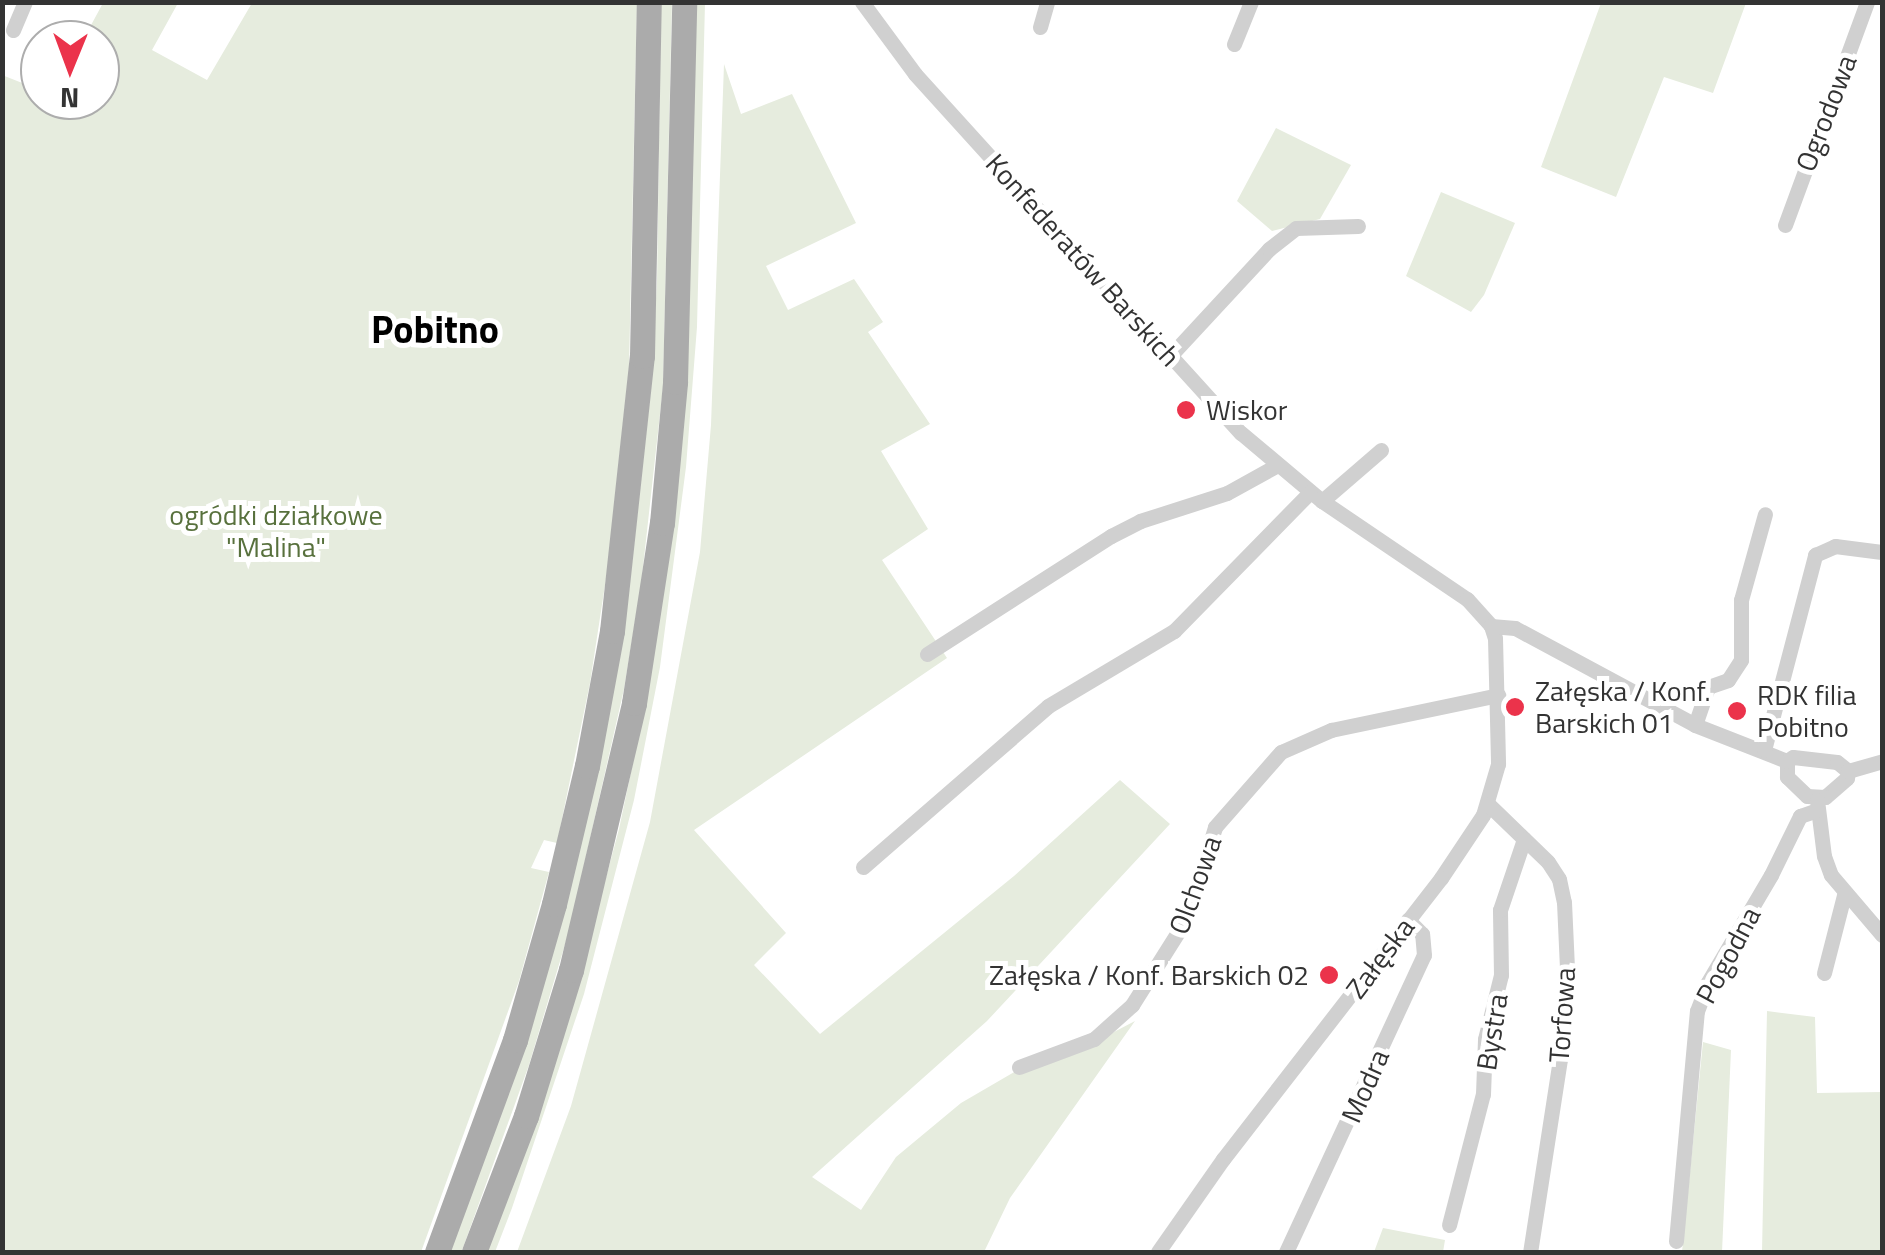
<!DOCTYPE html>
<html>
<head>
<meta charset="utf-8">
<style>
  body { margin:0 }
  #map { position:relative; width:1885px; height:1255px; overflow:hidden; background:#fff; font-family:"Titillium Web",sans-serif }
  div>[style] { position:absolute }
  .green>* { inset:0; background:#e6ecde }
  .minor>* { height:15px; margin:-7.5px; padding:0 7.5px; transform-origin:7.5px; border-radius:7.5px; background:#d0d0d0 }
  .primary>* { height:25px; margin:-12.5px; padding:0 12.5px; transform-origin:12.5px; border-radius:12.5px; background:#ababab }
  .dots>* { width:28px; height:28px; translate:-50% -50%; box-sizing:border-box; border:5px solid #fff; border-radius:50% }
  span { translate:-50% -50%; white-space:nowrap; text-align:center; line-height:1.15; -webkit-text-stroke:10px #fff; paint-order:stroke }
  .street-label { font-size:28px; color:#333 }
  .poi-label { font-size:28px; color:#333 }
  .left { translate:0 -50%; text-align:left }
  .right { translate:-100% -50%; text-align:right }
  .park-label { font-size:28px; color:#58713d }
  .district-label { font-size:38px; color:#000; font-weight:700 }
  .frame { position:absolute; inset:0; border:5px solid #333; pointer-events:none }
  .north { position:absolute; left:20px; top:20px; width:100px; height:100px; box-sizing:border-box; background:#fff; border:2px solid #adadad; border-radius:50%; rotate:181deg; font-size:28px; font-weight:700; line-height:40px; text-align:center; color:#333 }
  .north::after { content:''; display:block; margin:auto; width:35px; height:45px; background:#eb334b; clip-path:polygon(50% 0,100% 100%,50% 72%,0 100%) }
</style>
</head>
<body>
<div id="map">
  <div class="green">
    <div style="clip-path:polygon(103px 3px,178px 3px,152px 50px,207px 80px,252px 3px,637px 3px,629px 368px,607px 572px,590px 683px,557px 843px,544px 840px,531px 868px,549px 872px,519px 981px,421px 1252px,3px 1252px,2px 75px,40px 90px,40px 100px,100px 100px,100px 40px,83px 40px)"></div>
    <div style="clip-path:polygon(661px 3px,672px 3px,663px 387px,641px 585px,624px 689px,569px 931px,529px 1065px,464px 1245px,461px 1252px,449px 1252px,515px 1073px,629px 590px,651px 388px,657px 281px)"></div>
    <div style="clip-path:polygon(696px 3px,705px 3px,697px 327px,686px 467px,660px 667px,634px 800px,584px 994px,512px 1208px,495px 1252px,485px 1252px,567px 1023px,619px 829px,648px 691px,688px 354px)"></div>
    <div style="clip-path:polygon(1601px 3px,1746px 3px,1713px 93px,1664px 77px,1616px 197px,1541px 167px)"></div>
    <div style="clip-path:polygon(724px 64px,741px 114px,792px 94px,856px 223px,766px 266px,788px 310px,854px 279px,883px 322px,868px 332px,930px 424px,881px 451px,928px 529px,882px 560px,947px 658px,694px 830px,786px 933px,754px 965px,820px 1034px,1014px 876px,1120px 780px,1170px 824px,987px 1021px,812px 1177px,861px 1210px,896px 1157px,961px 1103px,1016px 1071px,1089px 1045px,1135px 1021px,1010px 1198px,984px 1252px,517px 1252px,571px 1106px,650px 822px,700px 552px,711px 425px)"></div>
    <div style="clip-path:polygon(1276px 128px,1351px 165px,1320px 219px,1272px 231px,1237px 201px)"></div>
    <div style="clip-path:polygon(1441px 192px,1515px 223px,1484px 295px,1471px 312px,1406px 276px)"></div>
    <div style="clip-path:polygon(1767px 1011px,1815px 1017px,1817px 1093px,1882px 1092px,1882px 1252px,1762px 1252px)"></div>
    <div style="clip-path:polygon(1703px 1042px,1731px 1050px,1722px 1252px,1682px 1252px)"></div>
    <div style="clip-path:polygon(1383px 1228px,1445px 1240px,1443px 1252px,1374px 1252px)"></div>
  </div>
  <div class="minor">
    <div style="left:862px;top:2px;width:89px;rotate:53.6deg"></div>
    <div style="left:915px;top:74px;width:485px;rotate:47.8deg"></div>
    <div style="left:1241px;top:433px;width:106px;rotate:40deg"></div>
    <div style="left:1322px;top:501px;width:175px;rotate:34.1deg"></div>
    <div style="left:1467px;top:599px;width:36px;rotate:48deg"></div>
    <div style="left:1491px;top:626px;width:13px;rotate:72deg"></div>
    <div style="left:1495px;top:638px;width:126px;rotate:88.6deg"></div>
    <div style="left:1498px;top:764px;width:53px;rotate:106.4deg"></div>
    <div style="left:1483px;top:815px;width:76px;rotate:123.7deg"></div>
    <div style="left:1441px;top:878px;width:356px;rotate:127.8deg"></div>
    <div style="left:1223px;top:1159px;width:113px;rotate:125deg"></div>
    <div style="left:1040px;top:27px;width:26px;rotate:-74deg"></div>
    <div style="left:13px;top:30px;width:30px;rotate:-67deg"></div>
    <div style="left:1234px;top:44px;width:45px;rotate:-68deg"></div>
    <div style="left:1785px;top:225px;width:238px;rotate:-69.8deg"></div>
    <div style="left:1170px;top:356px;width:146px;rotate:-47.2deg"></div>
    <div style="left:1269px;top:249px;width:34px;rotate:-38deg"></div>
    <div style="left:1296px;top:228px;width:62px;rotate:-1.8deg"></div>
    <div style="left:1322px;top:501px;width:78px;rotate:-40.8deg"></div>
    <div style="left:1491px;top:626px;width:24px;rotate:5deg"></div>
    <div style="left:1515px;top:628px;width:204px;rotate:28.3deg"></div>
    <div style="left:1695px;top:725px;width:99px;rotate:21.4deg"></div>
    <div style="left:927px;top:654px;width:219px;rotate:-32.7deg"></div>
    <div style="left:1111px;top:536px;width:33px;rotate:-27deg"></div>
    <div style="left:1140px;top:521px;width:91px;rotate:-17.8deg"></div>
    <div style="left:1227px;top:493px;width:56px;rotate:-28.9deg"></div>
    <div style="left:1695px;top:725px;width:40px;rotate:-71.1deg"></div>
    <div style="left:1708px;top:687px;width:21px;rotate:-19deg"></div>
    <div style="left:1728px;top:680px;width:24px;rotate:-57deg"></div>
    <div style="left:1741px;top:660px;width:60px;rotate:-90deg"></div>
    <div style="left:1741px;top:600px;width:89px;rotate:-74.4deg"></div>
    <div style="left:1764px;top:750px;width:202px;rotate:-75.3deg"></div>
    <div style="left:1815px;top:555px;width:22px;rotate:-24deg"></div>
    <div style="left:1835px;top:546px;width:47px;rotate:7.3deg"></div>
    <div style="left:1793px;top:757px;width:44px;rotate:6.5deg"></div>
    <div style="left:1837px;top:762px;width:14px;rotate:39deg"></div>
    <div style="left:1848px;top:771px;width:7px;rotate:98deg"></div>
    <div style="left:1847px;top:778px;width:29px;rotate:139deg"></div>
    <div style="left:1825px;top:797px;width:18px;rotate:-177deg"></div>
    <div style="left:1807px;top:796px;width:28px;rotate:-136deg"></div>
    <div style="left:1787px;top:777px;width:16px;rotate:-90deg"></div>
    <div style="left:1787px;top:761px;width:7px;rotate:-34deg"></div>
    <div style="left:1848px;top:771px;width:35px;rotate:-16deg"></div>
    <div style="left:1817px;top:800px;width:56px;rotate:82.9deg"></div>
    <div style="left:1824px;top:856px;width:20px;rotate:70deg"></div>
    <div style="left:1831px;top:875px;width:79px;rotate:49.6deg"></div>
    <div style="left:1488px;top:804px;width:83px;rotate:44deg"></div>
    <div style="left:1548px;top:862px;width:20px;rotate:57deg"></div>
    <div style="left:1559px;top:879px;width:24px;rotate:78deg"></div>
    <div style="left:1564px;top:902px;width:66px;rotate:87.4deg"></div>
    <div style="left:1567px;top:968px;width:91px;rotate:94.4deg"></div>
    <div style="left:1560px;top:1059px;width:195px;rotate:98.8deg"></div>
    <div style="left:863px;top:867px;width:245px;rotate:-41deg"></div>
    <div style="left:1048px;top:706px;width:147px;rotate:-30.8deg"></div>
    <div style="left:1174px;top:631px;width:194px;rotate:-45.6deg"></div>
    <div style="left:1824px;top:973px;width:81px;rotate:-75.6deg"></div>
    <div style="left:1019px;top:1067px;width:80px;rotate:-20.5deg"></div>
    <div style="left:1094px;top:1039px;width:51px;rotate:-41.8deg"></div>
    <div style="left:1132px;top:1005px;width:105px;rotate:-57.8deg"></div>
    <div style="left:1188px;top:916px;width:93px;rotate:-73.1deg"></div>
    <div style="left:1215px;top:827px;width:100px;rotate:-48.7deg"></div>
    <div style="left:1281px;top:752px;width:55px;rotate:-23.7deg"></div>
    <div style="left:1331px;top:730px;width:171px;rotate:-11.8deg"></div>
    <div style="left:1449px;top:1225px;width:135px;rotate:-75.5deg"></div>
    <div style="left:1483px;top:1094px;width:55px;rotate:-87.9deg"></div>
    <div style="left:1485px;top:1039px;width:66px;rotate:-76deg"></div>
    <div style="left:1501px;top:975px;width:65px;rotate:-90.9deg"></div>
    <div style="left:1500px;top:910px;width:75px;rotate:-71.3deg"></div>
    <div style="left:1676px;top:1241px;width:231px;rotate:-84.8deg"></div>
    <div style="left:1697px;top:1011px;width:31px;rotate:-69deg"></div>
    <div style="left:1708px;top:982px;width:124px;rotate:-59.5deg"></div>
    <div style="left:1771px;top:875px;width:66px;rotate:-63.8deg"></div>
    <div style="left:1800px;top:816px;width:18px;rotate:-19deg"></div>
    <div style="left:1286px;top:1252px;width:327px;rotate:-65.1deg"></div>
    <div style="left:1424px;top:955px;width:21px;rotate:-95deg"></div>
    <div style="left:1422px;top:934px;width:20px;rotate:-135deg"></div>
  </div>
  <div class="primary">
    <div style="left:437px;top:1252px;width:226px;rotate:-69.8deg"></div>
    <div style="left:515px;top:1040px;width:141px;rotate:-74deg"></div>
    <div style="left:554px;top:904px;width:142px;rotate:-76.6deg"></div>
    <div style="left:587px;top:766px;width:137px;rotate:-79.5deg"></div>
    <div style="left:612px;top:631px;width:277px;rotate:-83.8deg"></div>
    <div style="left:642px;top:356px;width:354px;rotate:-88.9deg"></div>
    <div style="left:474px;top:1252px;width:146px;rotate:-69.1deg"></div>
    <div style="left:526px;top:1116px;width:153px;rotate:-72.9deg"></div>
    <div style="left:571px;top:970px;width:274px;rotate:-76.7deg"></div>
    <div style="left:634px;top:703px;width:182px;rotate:-81.2deg"></div>
    <div style="left:662px;top:523px;width:142px;rotate:-84.7deg"></div>
    <div style="left:675px;top:382px;width:380px;rotate:-88.6deg"></div>
  </div>
  <div class="dots">
    <div style="left:1186px;top:410px;background:#eb334b"></div>
    <div style="left:1515px;top:707px;background:#eb334b"></div>
    <div style="left:1737px;top:711px;background:#eb334b"></div>
    <div style="left:1329px;top:975px;background:#eb334b"></div>
  </div>
  <div class="street-label">
    <span style="left:1826px;top:113px;rotate:-69deg">Ogrodowa</span>
    <span style="left:1083px;top:260px;rotate:48deg">Konfederatów Barskich</span>
    <span style="left:1195px;top:885px;rotate:-70deg">Olchowa</span>
    <span style="left:1728px;top:955px;rotate:-62deg">Pogodna</span>
    <span style="left:1380px;top:958px;rotate:-53deg">Załęska</span>
    <span style="left:1562px;top:1015px;rotate:-86deg">Torfowa</span>
    <span style="left:1492px;top:1032px;rotate:-81deg">Bystra</span>
    <span style="left:1365px;top:1086px;rotate:-66deg">Modra</span>
  </div>
  <div class="poi-label">
    <span class="left" style="left:1206px;top:410px">Wiskor</span>
    <span class="left" style="left:1535px;top:707px">Załęska / Konf.<br>Barskich 01</span>
    <span class="left" style="left:1757px;top:711px">RDK filia<br>Pobitno</span>
    <span class="right" style="left:1309px;top:975px">Załęska / Konf. Barskich 02</span>
  </div>
  <div class="park-label">
    <span style="left:276px;top:531px">ogródki działkowe<br>"Malina"</span>
  </div>
  <div class="district-label">
    <span style="left:435px;top:330px">Pobitno</span>
  </div>
  <div class="frame"></div>
  <div class="north">N</div>
</div>
</body>
</html>
